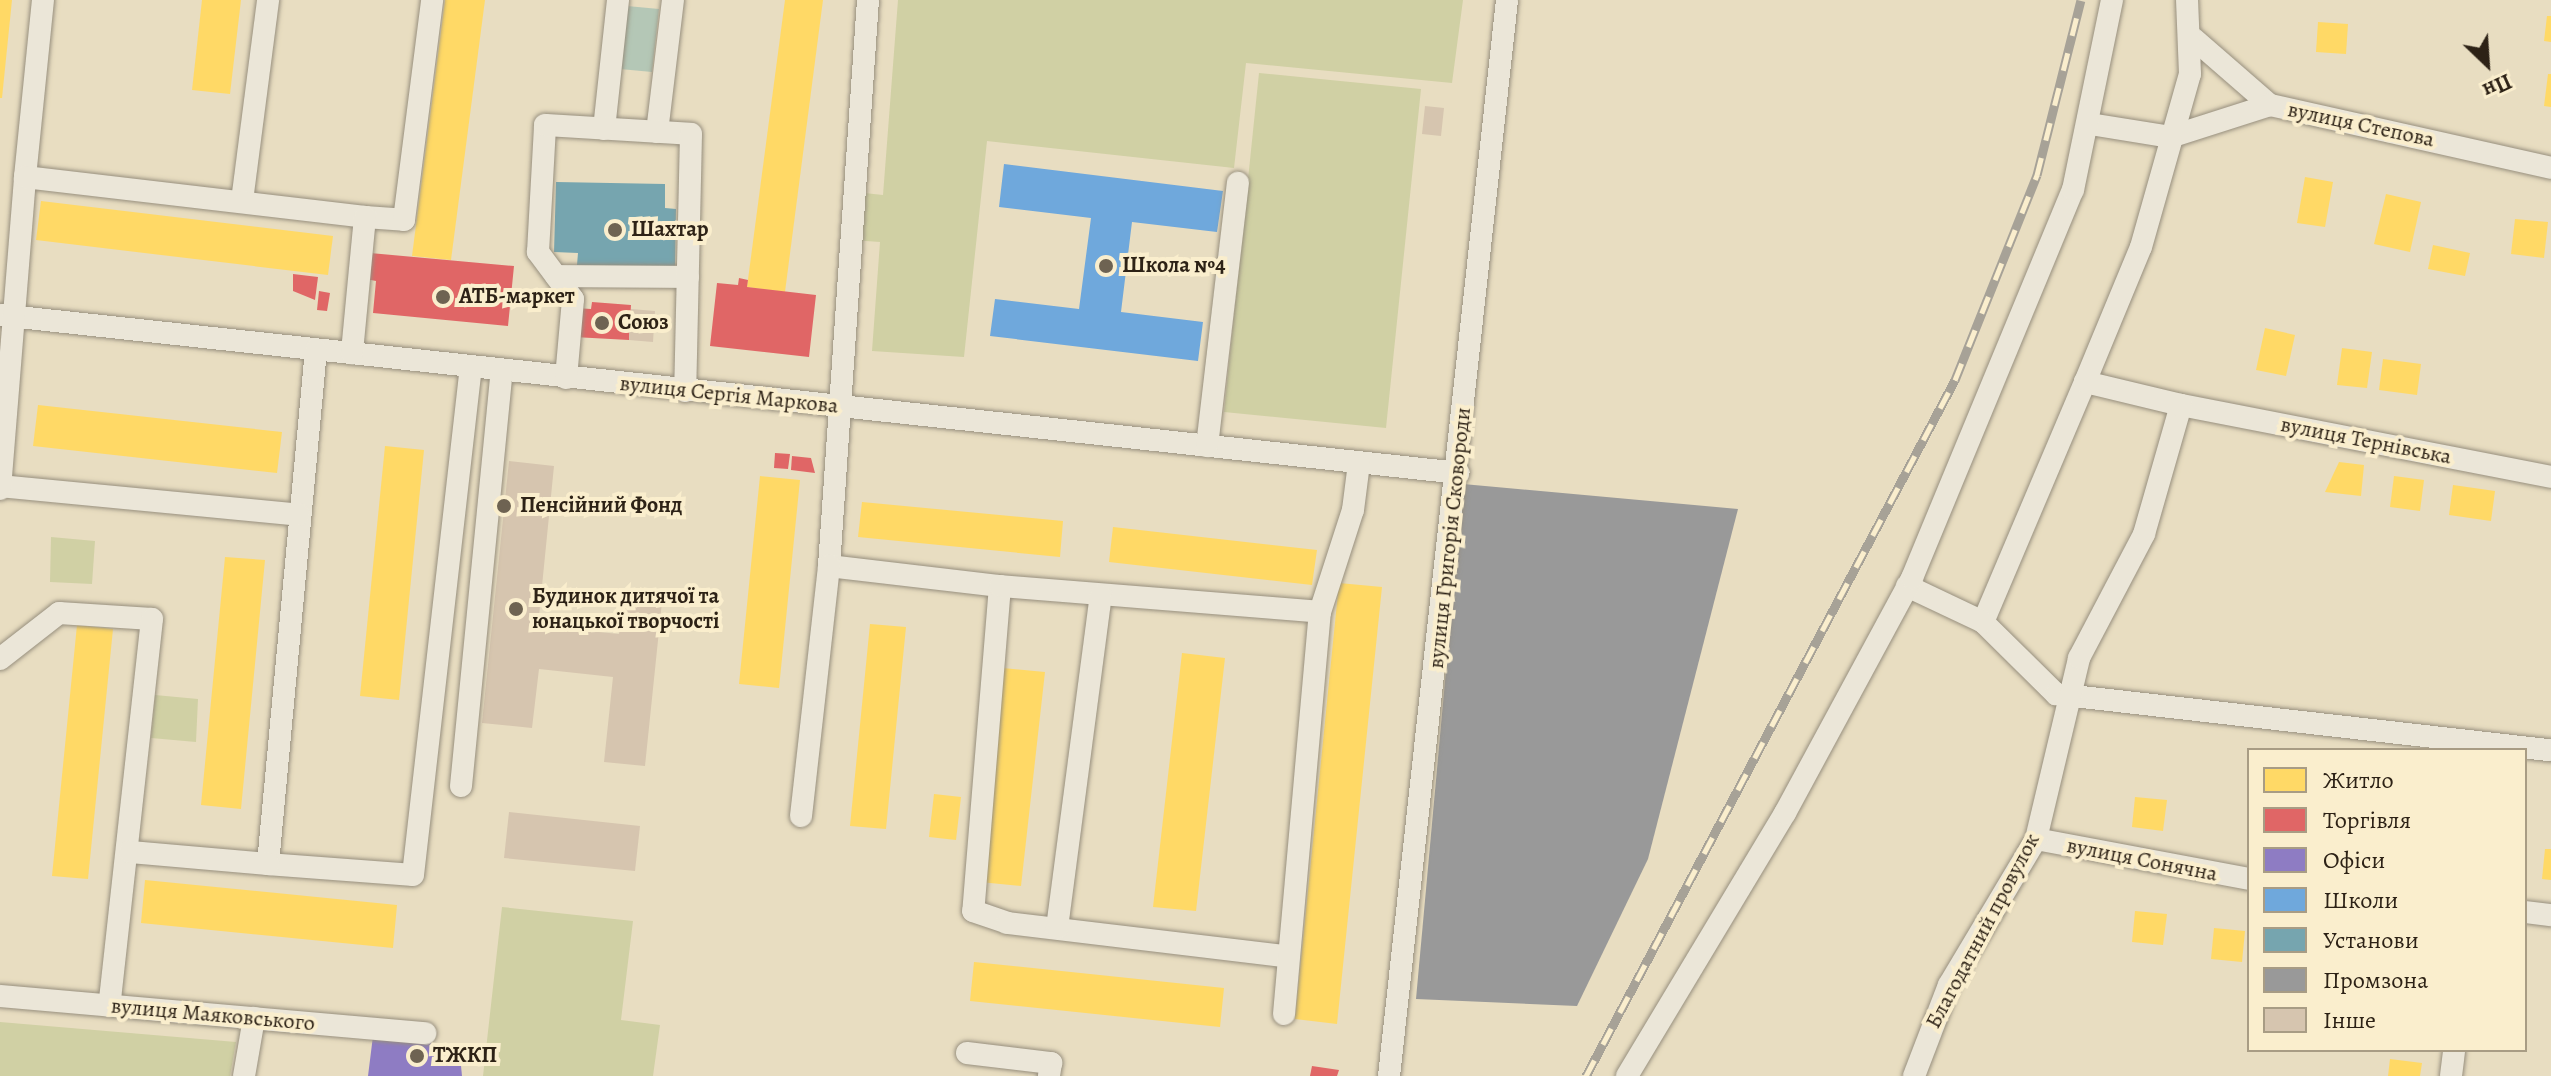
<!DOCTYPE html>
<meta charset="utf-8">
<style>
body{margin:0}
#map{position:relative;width:2551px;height:1076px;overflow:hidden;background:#e8ddc1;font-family:Alegreya,serif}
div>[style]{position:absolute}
.green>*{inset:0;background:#d0d0a4}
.water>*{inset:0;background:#b4c7b6}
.homes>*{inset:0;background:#ffd966}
.shops>*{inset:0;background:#e06666}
.offices>*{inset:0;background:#8e7cc3}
.schools>*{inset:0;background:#6fa8dc}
.public>*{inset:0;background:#76a5af}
.industry>*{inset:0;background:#999}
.building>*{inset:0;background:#d6c5af}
.roads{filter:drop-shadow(0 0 2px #978f7e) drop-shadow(0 0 2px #978f7e)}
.minor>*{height:22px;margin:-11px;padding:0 11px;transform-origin:11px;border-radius:11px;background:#ebe6d8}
.rail>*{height:9px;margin-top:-4.5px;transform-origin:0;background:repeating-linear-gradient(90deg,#faeecd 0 18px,#a7a297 0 36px);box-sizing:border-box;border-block:2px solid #a7a297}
.dots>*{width:22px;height:22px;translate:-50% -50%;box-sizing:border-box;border:4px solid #faeecd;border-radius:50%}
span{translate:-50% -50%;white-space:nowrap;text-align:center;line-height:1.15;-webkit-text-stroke:8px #faeecd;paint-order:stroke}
.street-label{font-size:22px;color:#2d2216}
.poi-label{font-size:22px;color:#2d2216;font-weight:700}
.left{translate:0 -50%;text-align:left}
.legend{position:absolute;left:2247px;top:748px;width:280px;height:304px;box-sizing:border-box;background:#faeecd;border:2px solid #a89c84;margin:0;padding:10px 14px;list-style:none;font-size:24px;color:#2d2216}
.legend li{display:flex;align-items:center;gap:16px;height:40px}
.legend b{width:40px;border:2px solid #a89c84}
.north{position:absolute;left:2447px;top:24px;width:80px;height:80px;-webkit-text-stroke:6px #faeecd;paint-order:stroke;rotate:155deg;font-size:22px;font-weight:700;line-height:32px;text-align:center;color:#2d2216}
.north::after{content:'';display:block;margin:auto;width:28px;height:36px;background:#2d2216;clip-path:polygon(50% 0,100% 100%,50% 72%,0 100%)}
</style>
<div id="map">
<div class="green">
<div style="clip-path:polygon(898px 0,1463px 0,1452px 83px,1246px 63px,1234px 168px,987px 141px,964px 357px,872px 351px,880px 242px,852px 240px,855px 192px,883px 195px)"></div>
<div style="clip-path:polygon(1259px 73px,1421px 89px,1386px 428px,1224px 412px)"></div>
<div style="clip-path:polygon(51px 537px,95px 541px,92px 584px,50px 582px)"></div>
<div style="clip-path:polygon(155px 695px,198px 699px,196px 742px,151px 738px)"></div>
<div style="clip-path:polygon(502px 907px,633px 921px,621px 1020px,660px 1025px,653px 1076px,483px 1076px)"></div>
<div style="clip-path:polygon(0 1022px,236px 1042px,230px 1076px,0 1076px)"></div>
</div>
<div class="water">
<div style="clip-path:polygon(627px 6px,659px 9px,652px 72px,620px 69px)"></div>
</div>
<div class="homes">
<div style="clip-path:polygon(0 0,12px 0,2px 98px,0 98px)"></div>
<div style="clip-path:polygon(202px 0,241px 0,230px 94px,192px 90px)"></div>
<div style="clip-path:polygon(445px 0,485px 0,451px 260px,412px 256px)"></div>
<div style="clip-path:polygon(785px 0,823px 0,785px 292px,747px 287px)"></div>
<div style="clip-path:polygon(2547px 16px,2551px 16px,2551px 42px,2544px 41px)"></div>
<div style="clip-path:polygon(2318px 22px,2348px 24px,2346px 54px,2316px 52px)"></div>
<div style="clip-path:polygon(2548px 74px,2551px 74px,2551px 107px,2544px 106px)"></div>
<div style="clip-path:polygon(2305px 177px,2333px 182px,2325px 227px,2297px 223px)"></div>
<div style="clip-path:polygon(2386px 194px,2421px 202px,2410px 252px,2374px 244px)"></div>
<div style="clip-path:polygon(41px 201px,333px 236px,328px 275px,36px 240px)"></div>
<div style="clip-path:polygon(2515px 219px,2548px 222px,2544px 258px,2511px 254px)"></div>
<div style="clip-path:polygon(2433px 245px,2470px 253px,2465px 276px,2428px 269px)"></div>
<div style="clip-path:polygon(2265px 328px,2295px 335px,2286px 376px,2256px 370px)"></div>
<div style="clip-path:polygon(2342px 348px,2372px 352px,2367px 388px,2337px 385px)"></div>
<div style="clip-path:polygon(2383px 359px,2421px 364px,2417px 395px,2379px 390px)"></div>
<div style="clip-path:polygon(38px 405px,282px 432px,277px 473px,33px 446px)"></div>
<div style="clip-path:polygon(385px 446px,424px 450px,399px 700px,360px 696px)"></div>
<div style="clip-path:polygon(2339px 462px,2364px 465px,2361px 496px,2325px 492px)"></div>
<div style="clip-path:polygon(760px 476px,800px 480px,779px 688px,739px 684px)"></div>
<div style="clip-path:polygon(2394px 476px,2424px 480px,2420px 511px,2390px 507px)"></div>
<div style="clip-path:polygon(2453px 485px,2495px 491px,2491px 521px,2449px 515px)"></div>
<div style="clip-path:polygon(862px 502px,1063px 521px,1060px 557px,858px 537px)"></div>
<div style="clip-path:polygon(1113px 527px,1317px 550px,1312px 585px,1109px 562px)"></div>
<div style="clip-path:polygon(225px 557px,265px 560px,241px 809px,201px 805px)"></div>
<div style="clip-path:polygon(1339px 583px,1382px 587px,1337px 1024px,1295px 1019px)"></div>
<div style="clip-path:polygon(870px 624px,906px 627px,886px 829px,850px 826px)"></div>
<div style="clip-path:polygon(77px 625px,113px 629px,88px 879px,52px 876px)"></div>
<div style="clip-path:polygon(1182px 653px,1225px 658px,1196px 911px,1153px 907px)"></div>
<div style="clip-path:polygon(1003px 668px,1045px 672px,1021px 886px,980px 882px)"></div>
<div style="clip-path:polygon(934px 794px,961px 797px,956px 840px,929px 837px)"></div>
<div style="clip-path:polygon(2135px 797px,2167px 800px,2163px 831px,2132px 827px)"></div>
<div style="clip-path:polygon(2545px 849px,2551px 849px,2551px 880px,2542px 879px)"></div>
<div style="clip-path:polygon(145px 880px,397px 905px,393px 948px,141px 923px)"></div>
<div style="clip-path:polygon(2135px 911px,2167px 914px,2163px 945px,2132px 942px)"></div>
<div style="clip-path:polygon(2214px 928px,2245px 931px,2242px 962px,2211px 959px)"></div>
<div style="clip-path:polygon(974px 962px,1224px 988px,1220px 1027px,970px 1001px)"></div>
<div style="clip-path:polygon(2390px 1059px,2422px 1063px,2420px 1076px,2388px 1076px)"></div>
</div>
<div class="shops">
<div style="clip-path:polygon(370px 253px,514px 266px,508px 326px,373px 313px,376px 281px,366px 279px)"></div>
<div style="clip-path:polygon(293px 274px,318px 277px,315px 300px,293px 291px)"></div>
<div style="clip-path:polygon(739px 278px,748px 280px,747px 287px,816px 295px,809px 357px,710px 346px,717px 283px,738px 285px)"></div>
<div style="clip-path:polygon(319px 291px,330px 293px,327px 311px,317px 310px)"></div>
<div style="clip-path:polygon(592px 302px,631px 305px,629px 340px,574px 337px,576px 308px,591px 309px)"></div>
<div style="clip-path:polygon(775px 453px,790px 454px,788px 469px,774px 468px)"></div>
<div style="clip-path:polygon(792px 456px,811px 458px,815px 473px,791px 470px)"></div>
<div style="clip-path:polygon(1312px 1066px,1339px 1070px,1337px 1076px,1310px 1076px)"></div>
</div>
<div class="offices">
<div style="clip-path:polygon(373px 1036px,459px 1046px,462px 1076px,368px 1076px)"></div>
</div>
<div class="schools">
<div style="clip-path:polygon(1004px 164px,1223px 191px,1217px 232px,1132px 222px,1121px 312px,1203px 322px,1198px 361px,990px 336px,995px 299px,1079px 309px,1091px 218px,999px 207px)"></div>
</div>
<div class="public">
<div style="clip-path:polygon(556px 182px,665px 184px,665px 208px,676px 209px,675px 268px,577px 265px,578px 253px,554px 252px)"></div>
</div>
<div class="industry">
<div style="clip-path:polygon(1463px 484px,1738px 509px,1648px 859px,1577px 1006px,1416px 999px)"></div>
</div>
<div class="building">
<div style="clip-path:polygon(1425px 106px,1444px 108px,1441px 136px,1422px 134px)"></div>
<div style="clip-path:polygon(631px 309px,655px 311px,653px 342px,629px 340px)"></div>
<div style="clip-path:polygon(509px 461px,554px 466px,538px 626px,619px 634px,624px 588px,663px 592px,645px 766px,604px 762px,613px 677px,539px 669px,532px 728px,482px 723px)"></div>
<div style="clip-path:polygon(509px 812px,640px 826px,635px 871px,504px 858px)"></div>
</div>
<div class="roads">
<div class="minor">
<div style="left:868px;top:0;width:567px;rotate:93.94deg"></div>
<div style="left:829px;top:566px;width:172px;rotate:6.7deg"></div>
<div style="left:1000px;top:586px;width:326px;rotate:94.7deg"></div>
<div style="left:973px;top:911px;width:36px;rotate:19deg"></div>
<div style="left:1007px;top:923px;width:280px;rotate:6.8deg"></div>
<div style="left:2194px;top:39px;width:101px;rotate:41deg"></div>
<div style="left:2270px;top:105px;width:288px;rotate:12.6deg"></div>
<div style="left:2090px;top:124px;width:81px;rotate:9.2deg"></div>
<div style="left:2170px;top:137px;width:105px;rotate:-17.7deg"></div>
<div style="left:604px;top:129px;width:130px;rotate:-83.8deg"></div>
<div style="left:657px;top:132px;width:133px;rotate:-83.1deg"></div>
<div style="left:25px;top:177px;width:178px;rotate:-84.2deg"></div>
<div style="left:242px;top:201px;width:203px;rotate:-82.6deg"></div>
<div style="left:365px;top:217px;width:39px;rotate:4deg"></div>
<div style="left:404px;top:220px;width:222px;rotate:-82.7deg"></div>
<div style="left:556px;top:276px;width:132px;rotate:0.4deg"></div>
<div style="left:0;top:315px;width:1467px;rotate:6.18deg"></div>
<div style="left:316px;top:350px;width:516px;rotate:95.34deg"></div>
<div style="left:268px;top:864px;width:145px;rotate:4.3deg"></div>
<div style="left:413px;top:875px;width:512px;rotate:-83.5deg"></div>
<div style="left:566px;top:378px;width:79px;rotate:-84.9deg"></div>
<div style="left:573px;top:299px;width:59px;rotate:-126.7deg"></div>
<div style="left:538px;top:252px;width:127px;rotate:-86.8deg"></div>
<div style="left:545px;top:125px;width:146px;rotate:3.5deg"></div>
<div style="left:691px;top:134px;width:257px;rotate:91.3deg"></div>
<div style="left:2085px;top:382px;width:261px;rotate:113deg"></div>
<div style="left:1983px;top:622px;width:103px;rotate:44.6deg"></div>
<div style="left:2056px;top:694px;width:498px;rotate:6.5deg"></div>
<div style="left:2181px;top:405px;width:377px;rotate:11deg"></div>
<div style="left:1207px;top:446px;width:265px;rotate:-83.3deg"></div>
<div style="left:0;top:486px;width:300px;rotate:5.5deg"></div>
<div style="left:0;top:489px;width:313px;rotate:-85.4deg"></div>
<div style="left:25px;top:177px;width:342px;rotate:6.7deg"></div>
<div style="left:365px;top:217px;width:137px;rotate:95.5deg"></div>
<div style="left:1000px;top:586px;width:321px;rotate:4.6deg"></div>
<div style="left:1907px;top:586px;width:84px;rotate:25.3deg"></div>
<div style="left:0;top:659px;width:75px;rotate:-37.9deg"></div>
<div style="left:59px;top:613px;width:93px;rotate:3.7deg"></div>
<div style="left:152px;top:619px;width:389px;rotate:96.3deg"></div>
<div style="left:461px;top:786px;width:418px;rotate:-84.4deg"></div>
<div style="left:801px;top:816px;width:252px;rotate:-83.6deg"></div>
<div style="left:2036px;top:839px;width:217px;rotate:10.6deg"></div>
<div style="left:130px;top:852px;width:139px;rotate:5deg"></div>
<div style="left:2525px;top:912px;width:26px;rotate:7deg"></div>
<div style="left:1057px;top:928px;width:335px;rotate:-82.5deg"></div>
<div style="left:0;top:996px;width:427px;rotate:5deg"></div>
<div style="left:1284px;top:1014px;width:404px;rotate:-84.9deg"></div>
<div style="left:1320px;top:612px;width:107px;rotate:-72.1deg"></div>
<div style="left:1353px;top:510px;width:47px;rotate:-82.7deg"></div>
<div style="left:967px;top:1053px;width:85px;rotate:6.8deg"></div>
<div style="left:1051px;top:1063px;width:13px;rotate:99deg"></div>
<div style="left:244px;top:1076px;width:59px;rotate:-80.2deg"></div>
<div style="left:1389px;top:1076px;width:1082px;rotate:-83.74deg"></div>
<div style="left:1627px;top:1076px;width:307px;rotate:-59deg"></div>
<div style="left:1785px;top:813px;width:267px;rotate:-61.6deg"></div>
<div style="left:1912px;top:578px;width:420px;rotate:-67.5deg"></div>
<div style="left:2073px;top:190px;width:194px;rotate:-78.4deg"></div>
<div style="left:1914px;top:1076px;width:97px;rotate:-69deg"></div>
<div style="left:1949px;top:985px;width:170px;rotate:-59.2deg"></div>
<div style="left:2036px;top:839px;width:186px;rotate:-76.6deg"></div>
<div style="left:2079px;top:658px;width:140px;rotate:-62.3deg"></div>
<div style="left:2144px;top:534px;width:134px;rotate:-74deg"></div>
<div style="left:2181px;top:405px;width:99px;rotate:-166.5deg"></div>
<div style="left:2085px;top:382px;width:146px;rotate:-67.5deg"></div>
<div style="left:2141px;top:247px;width:180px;rotate:-74.2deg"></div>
<div style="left:2190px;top:74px;width:74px;rotate:-92.3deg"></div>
<div style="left:2451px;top:1076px;width:26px;rotate:-83deg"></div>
</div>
</div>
<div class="rail">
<div style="left:1586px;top:1076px;width:788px;rotate:-62.07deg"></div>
<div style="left:1955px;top:380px;width:221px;rotate:-68.2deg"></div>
<div style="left:2037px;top:175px;width:180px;rotate:-75.9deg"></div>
</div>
<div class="dots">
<div style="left:615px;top:230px;background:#6e6352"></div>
<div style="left:1106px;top:266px;background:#6e6352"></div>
<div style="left:443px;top:297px;background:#6e6352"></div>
<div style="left:602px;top:323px;background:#6e6352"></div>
<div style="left:504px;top:506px;background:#6e6352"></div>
<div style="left:516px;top:609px;background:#6e6352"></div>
<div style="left:417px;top:1056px;background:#6e6352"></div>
</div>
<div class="street-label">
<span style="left:2361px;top:125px;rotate:12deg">вулиця Степова</span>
<span style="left:729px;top:395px;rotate:6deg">вулиця Сергія Маркова</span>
<span style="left:2366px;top:441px;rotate:11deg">вулиця Тернівська</span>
<span style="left:1450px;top:538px;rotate:-84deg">вулиця Григорія Сковороди</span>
<span style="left:2142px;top:860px;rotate:11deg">вулиця Сонячна</span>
<span style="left:1983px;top:931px;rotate:-62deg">Благодатний провулок</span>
<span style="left:213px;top:1015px;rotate:5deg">вулиця Маяковського</span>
</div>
<div class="poi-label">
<span class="left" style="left:631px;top:230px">Шахтар</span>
<span class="left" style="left:1122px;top:266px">Школа №4</span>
<span class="left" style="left:459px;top:297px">АТБ-маркет</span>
<span class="left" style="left:618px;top:323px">Союз</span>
<span class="left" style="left:520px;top:506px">Пенсійний Фонд</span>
<span class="left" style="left:532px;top:609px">Будинок дитячої та<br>юнацької творчості</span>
<span class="left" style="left:433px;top:1056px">ТЖКП</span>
</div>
<ul class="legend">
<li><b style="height:22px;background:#ffd966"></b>Житло</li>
<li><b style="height:22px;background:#e06666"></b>Торгівля</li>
<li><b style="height:22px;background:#8e7cc3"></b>Офіси</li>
<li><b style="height:22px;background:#6fa8dc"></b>Школи</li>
<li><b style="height:22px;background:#76a5af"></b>Установи</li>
<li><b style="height:22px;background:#999"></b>Промзона</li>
<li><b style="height:22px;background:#d6c5af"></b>Інше</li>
</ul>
<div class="north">Пн</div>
</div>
